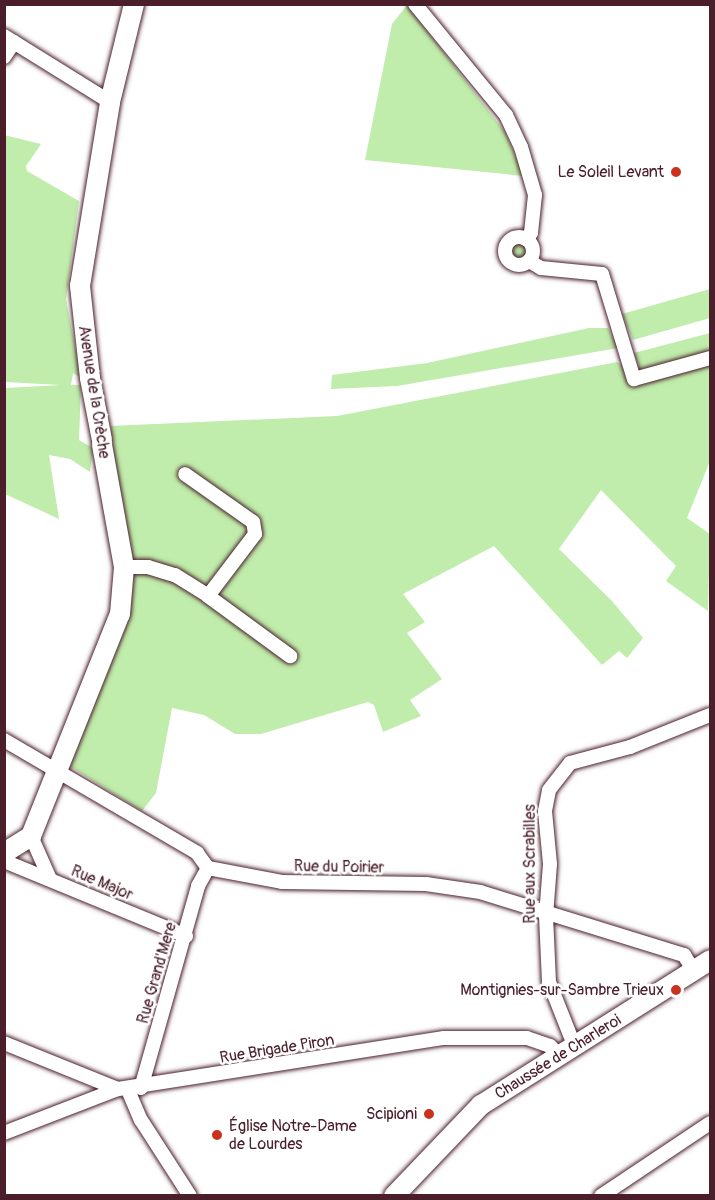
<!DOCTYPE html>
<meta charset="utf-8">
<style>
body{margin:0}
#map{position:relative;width:715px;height:1200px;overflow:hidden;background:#fff;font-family:Pangolin,sans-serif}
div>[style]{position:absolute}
.green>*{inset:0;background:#c0edab}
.round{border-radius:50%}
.roads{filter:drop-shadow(0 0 2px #4a1f2b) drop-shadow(0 0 2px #4a1f2b)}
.street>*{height:14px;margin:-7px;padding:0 7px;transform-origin:7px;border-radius:7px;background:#fff}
.street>.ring{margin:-7px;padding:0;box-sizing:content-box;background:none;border:14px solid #fff;border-radius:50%}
.secondary>*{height:20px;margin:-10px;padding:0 10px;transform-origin:10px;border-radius:10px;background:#fff}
.dots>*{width:16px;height:16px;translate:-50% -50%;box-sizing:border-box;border:3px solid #fff;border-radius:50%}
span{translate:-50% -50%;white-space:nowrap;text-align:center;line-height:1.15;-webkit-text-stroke:5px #fff;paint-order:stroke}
.poi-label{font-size:16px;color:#4a1f2b}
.right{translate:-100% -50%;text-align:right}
.left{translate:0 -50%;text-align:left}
.street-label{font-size:16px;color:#4a1f2b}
.frame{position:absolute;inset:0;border:6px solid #4a1f2b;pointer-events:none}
</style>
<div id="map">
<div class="green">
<div style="clip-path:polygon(407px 5px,505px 132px,524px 176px,365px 160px,392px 24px)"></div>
<div style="clip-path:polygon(4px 135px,41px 144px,26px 166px,27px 171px,79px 201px,66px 299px,81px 378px,73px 373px,71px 385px,81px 385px,79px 440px,93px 448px,90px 472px,70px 459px,49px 455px,59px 519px,5px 494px,5px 388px,61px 385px,5px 382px)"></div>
<div class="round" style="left:505px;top:237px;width:28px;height:28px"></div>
<div style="clip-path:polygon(710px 289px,710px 318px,633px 340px,622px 314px)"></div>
<div style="clip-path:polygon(589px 328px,608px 328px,618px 348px,397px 386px,331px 389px,332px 375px,427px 363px)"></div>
<div style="clip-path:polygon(710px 333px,710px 461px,687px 518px,710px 534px,708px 611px,666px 581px,676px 566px,601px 490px,559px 549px,612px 601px,643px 638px,627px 658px,619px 651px,602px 665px,494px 546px,403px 594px,425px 622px,407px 633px,442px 679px,410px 700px,421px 716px,383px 732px,374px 705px,368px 702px,261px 734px,235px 734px,204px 715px,172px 708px,156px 793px,142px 811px,66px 764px,126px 586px,110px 426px,337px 416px,617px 362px,638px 377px,641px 372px,634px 353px)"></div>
</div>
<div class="roads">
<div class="street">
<div style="left:415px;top:4px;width:144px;rotate:50.7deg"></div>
<div style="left:506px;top:115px;width:35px;rotate:65deg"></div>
<div style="left:521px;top:147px;width:50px;rotate:73.7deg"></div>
<div style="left:535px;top:195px;width:38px;rotate:96deg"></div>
<div style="left:531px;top:233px;width:8px;rotate:130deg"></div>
<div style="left:4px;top:36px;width:125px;rotate:31.9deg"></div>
<div style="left:4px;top:57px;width:18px;rotate:-56deg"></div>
<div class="ring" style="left:505px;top:237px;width:14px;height:14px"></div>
<div style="left:529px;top:261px;width:14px;rotate:30deg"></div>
<div style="left:541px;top:268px;width:61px;rotate:5.6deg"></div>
<div style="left:602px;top:274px;width:110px;rotate:73.1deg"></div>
<div style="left:634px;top:379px;width:79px;rotate:-15.4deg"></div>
<div style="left:124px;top:567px;width:24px"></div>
<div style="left:148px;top:567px;width:28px;rotate:17deg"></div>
<div style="left:175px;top:575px;width:39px;rotate:32deg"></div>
<div style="left:208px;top:596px;width:78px;rotate:-52.8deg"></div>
<div style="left:255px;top:534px;width:12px;rotate:-99deg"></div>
<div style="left:253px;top:522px;width:83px;rotate:-144.8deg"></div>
<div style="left:208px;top:596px;width:102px;rotate:36.2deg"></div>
<div style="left:4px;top:740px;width:224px;rotate:30.3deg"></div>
<div style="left:197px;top:853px;width:19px;rotate:54deg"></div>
<div style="left:208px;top:868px;width:75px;rotate:10.7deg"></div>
<div style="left:282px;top:882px;width:144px;rotate:0.8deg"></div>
<div style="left:426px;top:884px;width:55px;rotate:8.4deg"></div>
<div style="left:480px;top:892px;width:214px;rotate:17.2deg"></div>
<div style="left:684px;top:955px;width:19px;rotate:58deg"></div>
<div style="left:31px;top:836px;width:47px;rotate:66.2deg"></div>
<div style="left:4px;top:861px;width:197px;rotate:22.4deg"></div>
<div style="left:4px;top:1043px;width:123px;rotate:22deg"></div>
<div style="left:574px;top:1045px;width:68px;rotate:-111.6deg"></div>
<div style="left:549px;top:982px;width:66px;rotate:-92.6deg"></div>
<div style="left:546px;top:916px;width:52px;rotate:-85.6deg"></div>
<div style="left:550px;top:864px;width:53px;rotate:-95.4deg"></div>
<div style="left:545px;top:811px;width:21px;rotate:-79deg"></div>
<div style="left:549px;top:790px;width:34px;rotate:-52deg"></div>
<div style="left:570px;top:763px;width:62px;rotate:-14.9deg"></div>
<div style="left:630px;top:747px;width:86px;rotate:-21.8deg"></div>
<div style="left:141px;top:1088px;width:210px;rotate:-74.2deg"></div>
<div style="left:198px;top:886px;width:21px;rotate:-61deg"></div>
<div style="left:128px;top:1090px;width:33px;rotate:67deg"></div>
<div style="left:141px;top:1120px;width:90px;rotate:57.2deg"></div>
<div style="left:4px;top:1133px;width:122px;rotate:-21.1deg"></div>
<div style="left:118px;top:1089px;width:330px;rotate:-8.9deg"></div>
<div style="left:444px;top:1038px;width:83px"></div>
<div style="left:527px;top:1038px;width:24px;rotate:19deg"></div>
<div style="left:550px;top:1046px;width:11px;rotate:45deg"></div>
<div style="left:601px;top:1196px;width:131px;rotate:-33.8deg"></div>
</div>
<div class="secondary">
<div style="left:102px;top:440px;width:63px;rotate:-101deg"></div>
<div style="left:90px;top:378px;width:93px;rotate:-96.2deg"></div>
<div style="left:80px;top:286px;width:186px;rotate:-80.7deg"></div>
<div style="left:110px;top:102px;width:101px;rotate:-76.2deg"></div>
<div style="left:4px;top:853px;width:32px;rotate:-32deg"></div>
<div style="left:31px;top:836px;width:239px;rotate:-68.2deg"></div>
<div style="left:120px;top:614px;width:47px;rotate:-85.1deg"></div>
<div style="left:124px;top:567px;width:124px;rotate:-100.2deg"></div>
<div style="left:394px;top:1196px;width:126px;rotate:-46.3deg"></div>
<div style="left:481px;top:1105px;width:271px;rotate:-32.3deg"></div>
</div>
</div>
<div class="dots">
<div style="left:676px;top:172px;background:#c8321e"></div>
<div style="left:676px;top:990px;background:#c8321e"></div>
<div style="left:429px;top:1114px;background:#c8321e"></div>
<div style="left:217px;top:1135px;background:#c8321e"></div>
</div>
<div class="poi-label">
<span class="right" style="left:664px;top:172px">Le Soleil Levant</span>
<span class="right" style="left:664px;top:990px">Montignies-sur-Sambre Trieux</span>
<span class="right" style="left:417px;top:1114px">Scipioni</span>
<span class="left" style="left:229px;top:1135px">Église Notre-Dame<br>de Lourdes</span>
</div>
<div class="street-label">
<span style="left:94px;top:392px;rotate:81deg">Avenue de la Crèche</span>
<span style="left:530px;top:864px;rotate:-90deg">Rue aux Scrabilles</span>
<span style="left:339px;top:867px;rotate:1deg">Rue du Poirier</span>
<span style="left:102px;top:883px;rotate:23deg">Rue Major</span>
<span style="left:157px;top:973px;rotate:-74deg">Rue Grand'Mere</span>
<span style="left:277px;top:1049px;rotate:-9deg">Rue Brigade Piron</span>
<span style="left:558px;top:1057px;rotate:-32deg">Chaussée de Charleroi</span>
</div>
<div class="frame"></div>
</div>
